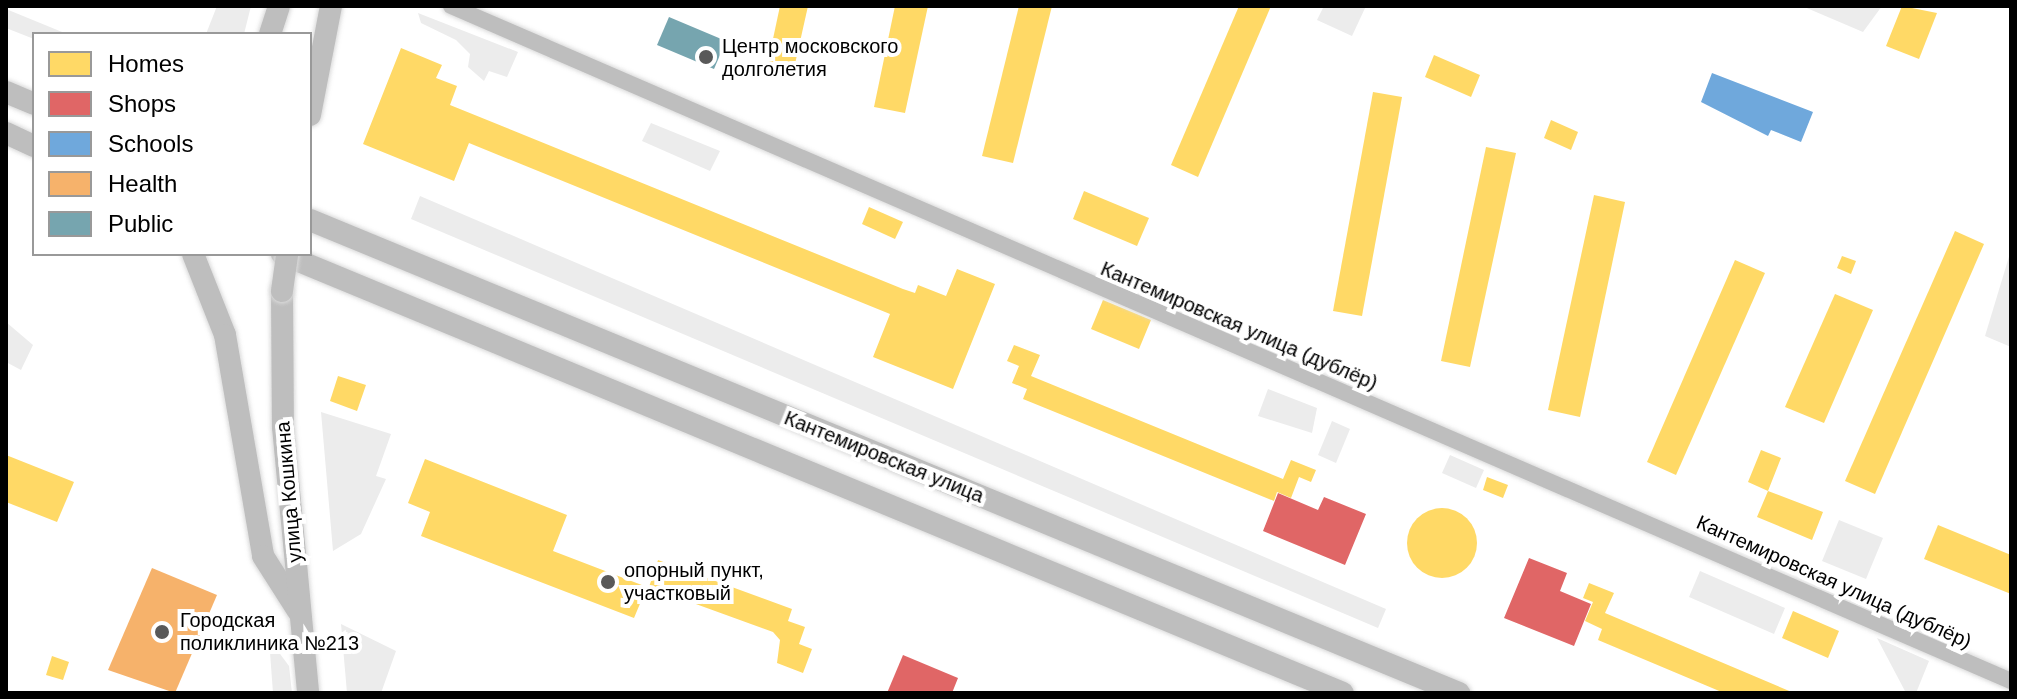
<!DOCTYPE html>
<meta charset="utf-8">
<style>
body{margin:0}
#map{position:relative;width:2017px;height:699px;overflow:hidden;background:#fff;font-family:Arial,sans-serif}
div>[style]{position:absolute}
.green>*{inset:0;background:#ececec}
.homes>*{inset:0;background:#ffd966}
.round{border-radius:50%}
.shops>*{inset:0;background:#e06666}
.schools>*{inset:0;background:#6fa8dc}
.health>*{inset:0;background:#f6b26b}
.public>*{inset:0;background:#76a5af}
.roads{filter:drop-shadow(0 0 2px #dbdbdb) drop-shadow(0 0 2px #dbdbdb)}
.minor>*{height:16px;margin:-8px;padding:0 8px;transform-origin:8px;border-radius:8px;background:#bebebe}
.major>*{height:22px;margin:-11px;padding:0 11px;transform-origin:11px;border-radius:11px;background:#bebebe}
.bridges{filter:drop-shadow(0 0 2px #dbdbdb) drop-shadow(0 0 2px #dbdbdb)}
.major-bridge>*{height:22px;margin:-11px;padding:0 11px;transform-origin:11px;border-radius:11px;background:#bebebe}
.dots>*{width:22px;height:22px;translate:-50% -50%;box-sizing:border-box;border:4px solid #fff;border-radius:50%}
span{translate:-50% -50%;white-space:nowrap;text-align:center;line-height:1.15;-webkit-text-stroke:8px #fff;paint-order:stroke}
.poi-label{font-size:20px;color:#000}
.left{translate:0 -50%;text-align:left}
.street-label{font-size:20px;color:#000}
.frame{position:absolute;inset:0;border:8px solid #000;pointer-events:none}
.legend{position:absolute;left:32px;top:32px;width:280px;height:224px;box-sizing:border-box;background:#fff;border:2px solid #999;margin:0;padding:10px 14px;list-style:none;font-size:24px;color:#000}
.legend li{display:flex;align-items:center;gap:16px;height:40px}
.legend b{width:40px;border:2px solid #999}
</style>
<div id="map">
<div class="green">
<div style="clip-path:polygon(217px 6px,251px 6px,244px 34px,206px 34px)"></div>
<div style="clip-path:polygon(1324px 6px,1366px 6px,1352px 36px,1317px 20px)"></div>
<div style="clip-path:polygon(1802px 6px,1882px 6px,1863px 32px)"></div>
<div style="clip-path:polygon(6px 9px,67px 34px,34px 39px,6px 28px)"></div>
<div style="clip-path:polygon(418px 13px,518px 52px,507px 77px,489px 71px,484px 81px,468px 67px,470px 54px,456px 40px,421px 23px)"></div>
<div style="clip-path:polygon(651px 123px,720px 151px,710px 171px,642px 141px)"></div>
<div style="clip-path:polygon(420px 196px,1386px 609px,1378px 628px,411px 219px)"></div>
<div style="clip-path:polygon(2011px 250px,2011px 347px,1985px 336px)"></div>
<div style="clip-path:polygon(6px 322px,33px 345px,21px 370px,6px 362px)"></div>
<div style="clip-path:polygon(1268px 389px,1317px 408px,1312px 433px,1258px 416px)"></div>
<div style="clip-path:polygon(321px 412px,391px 434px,376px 476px,386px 479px,361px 534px,333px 551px)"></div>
<div style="clip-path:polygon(1332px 421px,1350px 429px,1336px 463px,1318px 455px)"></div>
<div style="clip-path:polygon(1450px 455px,1484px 470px,1476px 488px,1442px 473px)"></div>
<div style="clip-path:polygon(1839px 520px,1883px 538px,1866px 579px,1822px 561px)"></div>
<div style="clip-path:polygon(1700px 571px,1785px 608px,1774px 634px,1689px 597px)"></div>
<div style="clip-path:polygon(341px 624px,396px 651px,381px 693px,347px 693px)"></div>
<div style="clip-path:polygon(1877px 638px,1929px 661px,1916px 693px,1906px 693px)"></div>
<div style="clip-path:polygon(269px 639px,289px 666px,292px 693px,273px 693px)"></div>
</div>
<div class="homes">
<div style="clip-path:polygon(780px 6px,808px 6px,793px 73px,767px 67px)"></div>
<div style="clip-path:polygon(895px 6px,928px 6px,905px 113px,874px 107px)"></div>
<div style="clip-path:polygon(1019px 6px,1052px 6px,1013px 163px,982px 156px)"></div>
<div style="clip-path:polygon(1239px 6px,1271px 6px,1198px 177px,1171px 165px)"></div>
<div style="clip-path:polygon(1902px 6px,1937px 13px,1919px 59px,1886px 46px)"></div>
<div style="clip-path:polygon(401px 48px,442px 65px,436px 78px,457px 86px,450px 105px,903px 289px,915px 293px,918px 285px,946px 296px,957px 269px,995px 284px,953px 389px,873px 357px,890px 314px,469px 143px,454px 181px,363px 144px)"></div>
<div style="clip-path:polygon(1434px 55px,1480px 75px,1471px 97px,1425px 77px)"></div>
<div style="clip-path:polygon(1373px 92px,1402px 97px,1362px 316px,1333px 311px)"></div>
<div style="clip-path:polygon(1551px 120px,1578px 132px,1571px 150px,1544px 138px)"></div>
<div style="clip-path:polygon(1486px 147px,1516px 153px,1470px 367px,1441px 361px)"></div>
<div style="clip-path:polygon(1084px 191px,1149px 218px,1137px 246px,1073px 219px)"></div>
<div style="clip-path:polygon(1594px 195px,1625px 202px,1580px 417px,1548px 410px)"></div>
<div style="clip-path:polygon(869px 207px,903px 222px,895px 239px,862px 224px)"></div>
<div style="clip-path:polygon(1955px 231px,1984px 244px,1875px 494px,1845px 481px)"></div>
<div style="clip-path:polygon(1842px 256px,1856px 261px,1851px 274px,1837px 268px)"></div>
<div style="clip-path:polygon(1735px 260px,1765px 273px,1676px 475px,1647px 462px)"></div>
<div style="clip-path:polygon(1835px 294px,1873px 310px,1824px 423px,1785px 407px)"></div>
<div style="clip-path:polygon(1103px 300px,1151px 320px,1139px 349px,1091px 329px)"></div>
<div style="clip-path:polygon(1014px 345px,1040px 355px,1031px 376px,1283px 479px,1291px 460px,1316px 470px,1311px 482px,1299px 477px,1291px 498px,1277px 492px,1274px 501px,1023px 399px,1027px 389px,1012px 383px,1019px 366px,1007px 361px)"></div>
<div style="clip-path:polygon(338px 376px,366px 385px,357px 411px,330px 401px)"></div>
<div style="clip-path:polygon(1761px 450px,1781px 458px,1768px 491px,1823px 512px,1812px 540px,1757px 517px,1768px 491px,1748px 482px)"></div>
<div style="clip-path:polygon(6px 455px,74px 482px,57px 522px,6px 502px)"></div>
<div style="clip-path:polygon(425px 459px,567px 515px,553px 551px,647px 587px,634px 618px,421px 536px,430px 512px,408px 503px)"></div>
<div style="clip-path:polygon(1487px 477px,1508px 485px,1503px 498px,1483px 490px)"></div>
<div class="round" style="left:1407px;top:508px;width:70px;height:70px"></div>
<div style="clip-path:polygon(1938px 525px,2011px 555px,2011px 594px,1924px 559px)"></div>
<div style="clip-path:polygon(658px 560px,792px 609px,788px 621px,805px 627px,799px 644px,812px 649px,803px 673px,777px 663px,780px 640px,773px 632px,649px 587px)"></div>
<div style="clip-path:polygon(1589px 583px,1614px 593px,1605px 613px,1794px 693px,1724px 693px,1598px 640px,1602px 629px,1585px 621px,1593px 602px,1583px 598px)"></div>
<div style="clip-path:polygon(1793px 611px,1839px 631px,1828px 658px,1782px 638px)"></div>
<div style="clip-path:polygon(52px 656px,69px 662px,63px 680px,46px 675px)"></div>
</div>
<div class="shops">
<div style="clip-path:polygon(1278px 493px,1318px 510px,1324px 497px,1366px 514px,1345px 565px,1263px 531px)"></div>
<div style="clip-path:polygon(1529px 558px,1567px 573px,1560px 591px,1591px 604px,1574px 646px,1504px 618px)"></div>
<div style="clip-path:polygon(903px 655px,958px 678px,952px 693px,887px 693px)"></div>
</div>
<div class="schools">
<div style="clip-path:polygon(1712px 73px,1813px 112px,1801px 142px,1771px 130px,1768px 136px,1701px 102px)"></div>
</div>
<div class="health">
<div style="clip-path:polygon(152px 568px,217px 595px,175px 693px,108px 670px)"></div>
</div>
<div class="public">
<div style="clip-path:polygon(669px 17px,726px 41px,714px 69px,657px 45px)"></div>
</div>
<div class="roads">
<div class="minor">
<div style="left:451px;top:6px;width:1700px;rotate:23.4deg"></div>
</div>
<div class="major">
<div style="left:270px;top:34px;width:29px;rotate:-72deg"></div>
<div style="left:6px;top:92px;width:30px;rotate:23deg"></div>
<div style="left:310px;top:115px;width:111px;rotate:-79.1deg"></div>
<div style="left:6px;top:133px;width:31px;rotate:25deg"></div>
<div style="left:310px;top:220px;width:1243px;rotate:22.38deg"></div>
<div style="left:193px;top:254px;width:87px;rotate:68.4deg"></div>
<div style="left:225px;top:335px;width:224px;rotate:80.2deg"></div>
<div style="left:263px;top:556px;width:65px;rotate:57.5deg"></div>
<div style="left:282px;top:254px;width:1148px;rotate:22.48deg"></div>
<div style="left:282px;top:291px;width:136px;rotate:89.6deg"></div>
<div style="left:283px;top:427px;width:267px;rotate:84.6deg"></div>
</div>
</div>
<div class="bridges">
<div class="major-bridge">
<div style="left:282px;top:291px;width:37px;rotate:-82deg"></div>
</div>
</div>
<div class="dots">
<div style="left:706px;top:57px;background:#595959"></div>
<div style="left:608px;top:582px;background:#595959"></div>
<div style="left:162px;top:632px;background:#595959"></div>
</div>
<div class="poi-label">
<span class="left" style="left:722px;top:58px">Центр московского<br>долголетия</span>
<span class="left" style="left:624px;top:582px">опорный пункт,<br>участковый</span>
<span class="left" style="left:180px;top:632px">Городская<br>поликлиника №213</span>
</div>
<div class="street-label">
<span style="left:1239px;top:326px;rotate:23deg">Кантемировская улица (дублёр)</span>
<span style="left:884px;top:457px;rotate:22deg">Кантемировская улица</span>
<span style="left:289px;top:492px;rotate:-95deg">улица Кошкина</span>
<span style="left:1834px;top:582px;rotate:24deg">Кантемировская улица (дублёр)</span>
</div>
<div class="frame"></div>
<ul class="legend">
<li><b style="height:22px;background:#ffd966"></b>Homes</li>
<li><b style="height:22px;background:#e06666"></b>Shops</li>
<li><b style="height:22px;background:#6fa8dc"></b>Schools</li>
<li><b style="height:22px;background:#f6b26b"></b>Health</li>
<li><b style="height:22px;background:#76a5af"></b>Public</li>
</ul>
</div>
